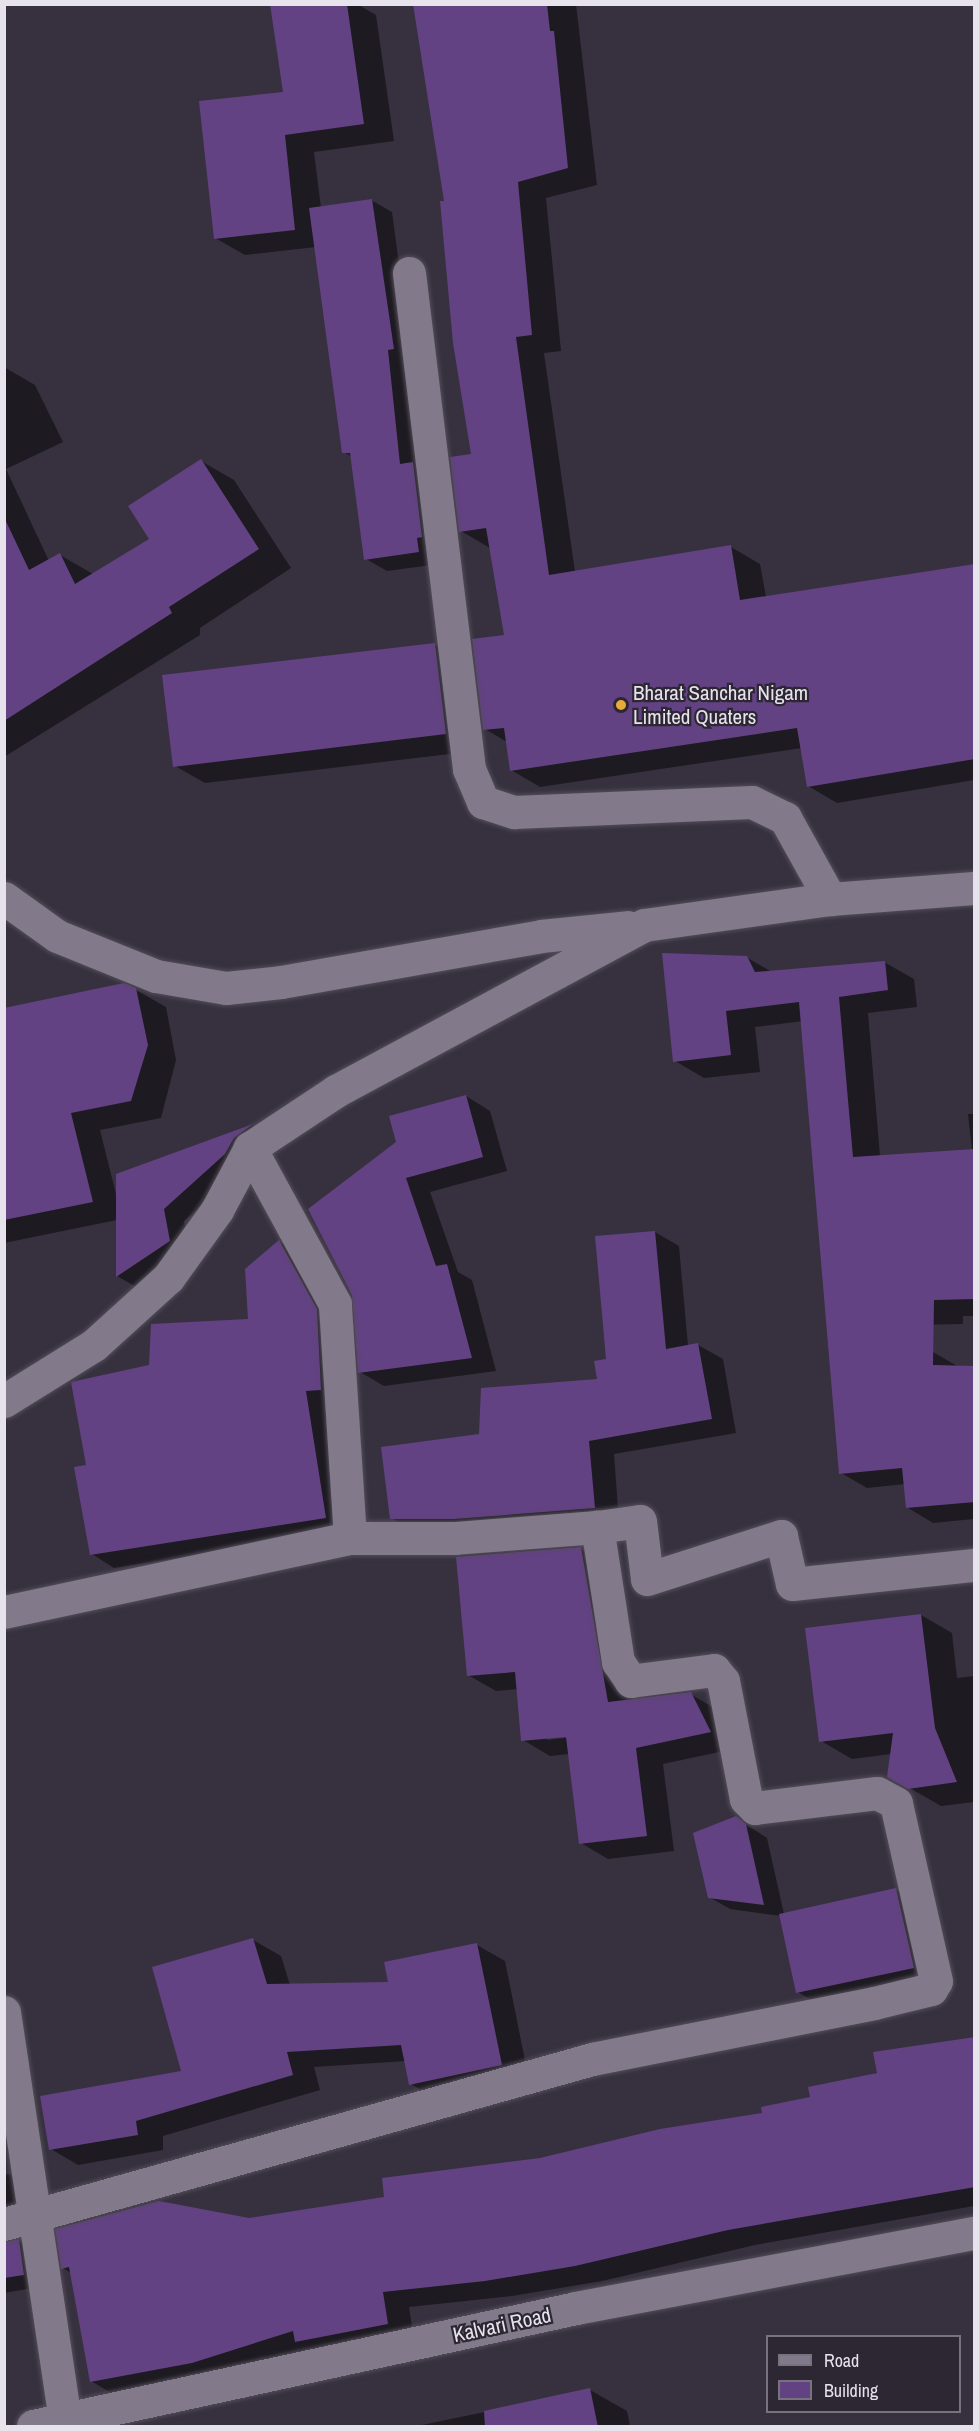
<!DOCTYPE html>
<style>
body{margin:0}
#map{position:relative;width:979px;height:2431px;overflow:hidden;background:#37313f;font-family:"Archivo Narrow",sans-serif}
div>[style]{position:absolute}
.shadow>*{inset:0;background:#0007}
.building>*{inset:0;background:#634283}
.roads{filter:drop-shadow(0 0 2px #534d59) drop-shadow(0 0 2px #534d59)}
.minor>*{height:33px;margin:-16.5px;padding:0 16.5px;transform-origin:16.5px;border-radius:16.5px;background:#827a8a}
.dots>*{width:16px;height:16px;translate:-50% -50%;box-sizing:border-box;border:3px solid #2d2734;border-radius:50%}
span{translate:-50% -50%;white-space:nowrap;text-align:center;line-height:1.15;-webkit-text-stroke:4.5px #2d2734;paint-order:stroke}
.poi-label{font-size:21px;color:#e7e3ec}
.left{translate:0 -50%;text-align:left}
.street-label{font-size:21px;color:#e7e3ec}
.frame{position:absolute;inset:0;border:6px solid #e7e3ec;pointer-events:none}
.legend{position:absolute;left:766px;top:2335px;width:195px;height:78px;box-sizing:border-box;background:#2d2734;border:2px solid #77727e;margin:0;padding:8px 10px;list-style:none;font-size:18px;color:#e7e3ec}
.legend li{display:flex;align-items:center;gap:12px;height:30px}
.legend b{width:30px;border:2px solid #77727e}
</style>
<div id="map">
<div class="shadow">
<div style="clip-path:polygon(272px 4px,357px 4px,376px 15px,394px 141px,314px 152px,321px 208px,371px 200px,392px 212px,439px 564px,387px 571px,366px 559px,352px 457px,344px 452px,316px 247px,245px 255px,215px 238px,285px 94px)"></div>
<div style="clip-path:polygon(415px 4px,576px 4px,597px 185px,546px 198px,561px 351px,544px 353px,575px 572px,731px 547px,760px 564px,766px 597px,974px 566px,974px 780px,837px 803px,808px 786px,802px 748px,540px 787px,511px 770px,507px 742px,485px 729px,506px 636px,490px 548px,461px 531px,472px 455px,446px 202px)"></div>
<div style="clip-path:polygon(4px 367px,35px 385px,63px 442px,6px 469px,49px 561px,60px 555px,93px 574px,151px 540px,201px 461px,234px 480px,291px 568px,200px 628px,200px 635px,4px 757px)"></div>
<div style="clip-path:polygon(435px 645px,464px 662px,475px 751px,205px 783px,175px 766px)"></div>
<div style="clip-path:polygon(746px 957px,772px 972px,884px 962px,914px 979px,917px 1007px,868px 1013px,880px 1156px,972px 1151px,968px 1114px,974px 1114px,974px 1316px,963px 1316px,963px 1324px,856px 1326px,803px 1021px,755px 1027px,760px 1072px,704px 1078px,675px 1061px)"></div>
<div style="clip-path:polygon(136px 990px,166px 1007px,176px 1060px,161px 1118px,100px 1130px,116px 1194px,117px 1175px,253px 1125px,272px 1137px,246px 1166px,184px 1221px,191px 1253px,138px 1288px,117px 1276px,117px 1220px,4px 1243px,4px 1010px)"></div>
<div style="clip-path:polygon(466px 1096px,490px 1111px,507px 1171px,430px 1192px,458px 1272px,472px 1280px,496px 1371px,384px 1386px,360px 1372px,353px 1295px,310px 1210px)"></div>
<div style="clip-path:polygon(655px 1232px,679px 1246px,688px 1346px,698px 1345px,723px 1359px,736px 1433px,614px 1454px,619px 1522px,417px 1533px,392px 1518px,480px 1436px,599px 1381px)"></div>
<div style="clip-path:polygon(279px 1242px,302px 1255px,339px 1324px,348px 1531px,114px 1568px,92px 1554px,88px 1466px,151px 1366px,249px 1320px)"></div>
<div style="clip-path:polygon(933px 1352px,959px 1367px,974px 1368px,974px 1519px,933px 1523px,908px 1508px,905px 1484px,867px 1488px,841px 1473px)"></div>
<div style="clip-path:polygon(evenodd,581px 1549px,608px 1564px,632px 1701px,690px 1694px,718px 1710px,738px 1748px,663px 1764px,674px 1851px,608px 1859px,581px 1843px,569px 1754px,550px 1756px,523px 1740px,518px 1689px,496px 1691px,468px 1675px,581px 1549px,573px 1734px,573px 1737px,547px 1740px,547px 1737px,573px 1734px)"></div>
<div style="clip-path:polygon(921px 1615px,952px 1633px,957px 1678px,974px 1676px,974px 1802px,941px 1806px,889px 1776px,891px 1754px,852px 1759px,821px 1741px)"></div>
<div style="clip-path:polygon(736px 1818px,767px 1838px,784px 1914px,896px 1890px,926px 1907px,943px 1984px,828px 2010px,798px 1992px,781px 1916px,730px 1909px,709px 1897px)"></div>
<div style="clip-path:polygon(253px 1940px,281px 1956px,290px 1985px,390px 1984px,477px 1945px,505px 1961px,529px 2080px,438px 2100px,411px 2084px,406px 2061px,314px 2067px,320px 2090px,163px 2136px,163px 2150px,78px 2165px,51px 2149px,183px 2072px)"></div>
<div style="clip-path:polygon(974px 2037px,974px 2206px,755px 2245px,602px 2281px,512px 2296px,409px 2307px,414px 2339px,323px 2356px,310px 2349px,219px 2378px,118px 2397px,91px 2381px,71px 2273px,63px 2268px,249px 2220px,386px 2198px,540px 2159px,764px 2114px)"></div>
<div style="clip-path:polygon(9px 2174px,29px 2186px,6px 2243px,19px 2241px,39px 2253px,44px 2286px,4px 2293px,4px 2175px)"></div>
<div style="clip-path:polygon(590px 2390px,627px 2411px,630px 2426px,417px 2426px)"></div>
</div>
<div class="building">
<div style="clip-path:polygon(270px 4px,347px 4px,364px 124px,285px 135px,295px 230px,214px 239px,199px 101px,283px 92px)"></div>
<div style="clip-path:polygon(413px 4px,547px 4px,550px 31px,554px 31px,568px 168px,518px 182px,532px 335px,516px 337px,549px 575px,731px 545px,740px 600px,975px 564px,975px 759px,807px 787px,797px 728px,510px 771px,504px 728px,483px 730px,472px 639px,504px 635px,486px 528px,459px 532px,450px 457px,471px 454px,453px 343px,440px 201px,444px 201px)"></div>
<div style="clip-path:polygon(372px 199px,394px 349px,388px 350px,400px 464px,413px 462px,422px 537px,417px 538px,419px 552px,364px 560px,350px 453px,342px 453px,309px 208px)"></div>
<div style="clip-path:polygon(201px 459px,259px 549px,169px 607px,172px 613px,4px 721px,4px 517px,29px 570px,60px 553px,75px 584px,149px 539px,128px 506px)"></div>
<div style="clip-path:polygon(435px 643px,446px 734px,173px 767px,162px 675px)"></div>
<div style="clip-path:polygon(662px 953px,747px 956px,755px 972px,885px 961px,888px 990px,839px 997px,853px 1157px,975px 1149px,975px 1299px,934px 1300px,933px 1365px,975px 1366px,975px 1502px,906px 1508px,902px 1468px,839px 1474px,799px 1002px,726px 1011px,731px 1055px,673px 1062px)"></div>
<div style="clip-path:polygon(124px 983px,136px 988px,148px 1045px,131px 1101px,71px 1113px,93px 1202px,4px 1220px,4px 1008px)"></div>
<div style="clip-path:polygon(466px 1095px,483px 1157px,406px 1178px,436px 1266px,447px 1264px,472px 1358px,358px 1373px,352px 1295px,308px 1209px,396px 1142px,389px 1116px)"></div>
<div style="clip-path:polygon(253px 1124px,234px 1138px,225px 1154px,164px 1209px,170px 1241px,116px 1277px,116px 1174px)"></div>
<div style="clip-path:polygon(655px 1231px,666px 1349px,698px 1343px,712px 1419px,589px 1441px,595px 1508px,454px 1519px,390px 1519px,381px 1447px,479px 1434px,481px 1388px,597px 1379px,594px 1361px,606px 1359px,595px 1236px)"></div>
<div style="clip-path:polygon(279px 1240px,317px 1309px,321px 1390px,306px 1391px,326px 1518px,90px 1555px,74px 1467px,86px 1465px,71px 1382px,149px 1365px,151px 1324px,248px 1319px,245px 1269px)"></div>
<div style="clip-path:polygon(581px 1547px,608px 1702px,691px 1692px,711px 1732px,636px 1748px,647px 1836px,579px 1844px,566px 1737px,521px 1741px,515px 1672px,467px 1676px,456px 1557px)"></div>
<div style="clip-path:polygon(921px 1614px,935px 1728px,957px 1782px,908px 1789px,887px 1777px,893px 1733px,819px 1742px,805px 1628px)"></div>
<div style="clip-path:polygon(736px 1816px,746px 1824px,764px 1905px,708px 1898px,693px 1833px)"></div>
<div style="clip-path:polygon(896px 1888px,914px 1968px,796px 1993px,779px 1914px)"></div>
<div style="clip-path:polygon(253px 1938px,267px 1984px,388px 1982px,384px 1962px,477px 1943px,502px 2065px,409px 2085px,401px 2045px,287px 2052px,293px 2075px,136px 2121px,138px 2135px,49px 2150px,40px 2096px,181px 2071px,152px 1967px)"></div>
<div style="clip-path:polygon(975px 2037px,975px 2187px,728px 2230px,575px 2266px,485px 2281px,383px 2292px,388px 2324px,295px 2342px,293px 2331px,192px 2363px,90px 2382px,69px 2267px,61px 2269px,55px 2229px,159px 2201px,249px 2218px,384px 2197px,382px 2178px,540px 2158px,660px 2129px,762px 2113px,761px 2107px,810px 2097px,808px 2087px,877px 2073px,873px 2052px)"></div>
<div style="clip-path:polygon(19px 2239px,24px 2275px,4px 2278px,4px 2242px)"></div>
<div style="clip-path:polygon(590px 2388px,598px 2427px,485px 2427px,484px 2411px)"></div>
</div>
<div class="roads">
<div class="minor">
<div style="left:409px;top:273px;width:500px;rotate:83.1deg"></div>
<div style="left:469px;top:769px;width:36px;rotate:67deg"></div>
<div style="left:483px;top:802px;width:33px;rotate:18deg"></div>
<div style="left:514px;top:812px;width:238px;rotate:-2.4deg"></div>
<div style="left:752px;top:802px;width:37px;rotate:26deg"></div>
<div style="left:785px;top:818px;width:93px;rotate:60.9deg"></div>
<div style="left:4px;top:898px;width:65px;rotate:35.6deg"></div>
<div style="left:57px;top:936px;width:107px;rotate:22deg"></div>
<div style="left:156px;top:976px;width:71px;rotate:9.7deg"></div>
<div style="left:226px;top:988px;width:55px;rotate:-6.2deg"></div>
<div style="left:281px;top:982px;width:264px;rotate:-10deg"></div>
<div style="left:541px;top:936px;width:87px;rotate:-5.9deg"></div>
<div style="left:4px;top:1401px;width:106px;rotate:-31.9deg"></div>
<div style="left:94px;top:1345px;width:100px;rotate:-42.2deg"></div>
<div style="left:168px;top:1278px;width:84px;rotate:-54.2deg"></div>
<div style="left:217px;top:1210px;width:70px;rotate:-62deg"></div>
<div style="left:250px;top:1148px;width:103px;rotate:-33.5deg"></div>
<div style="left:336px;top:1091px;width:350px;rotate:-28.3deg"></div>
<div style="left:644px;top:925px;width:188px;rotate:-8deg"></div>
<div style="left:830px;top:899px;width:144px;rotate:-4.4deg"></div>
<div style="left:597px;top:1527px;width:43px;rotate:-7.9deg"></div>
<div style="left:640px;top:1521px;width:58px;rotate:83.1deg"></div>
<div style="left:647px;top:1579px;width:141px;rotate:-17.8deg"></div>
<div style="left:781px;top:1536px;width:49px;rotate:77.1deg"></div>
<div style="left:792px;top:1584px;width:183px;rotate:-6deg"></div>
<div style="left:4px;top:1612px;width:354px;rotate:-12.1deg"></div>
<div style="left:350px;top:1538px;width:234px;rotate:-93.7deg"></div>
<div style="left:335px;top:1304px;width:178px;rotate:-118.6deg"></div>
<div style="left:4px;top:2012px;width:413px;rotate:81.5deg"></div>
<div style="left:4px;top:2224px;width:611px;rotate:-15.67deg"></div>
<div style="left:592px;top:2059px;width:288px;rotate:-11.2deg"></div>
<div style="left:874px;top:2003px;width:59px;rotate:-13.8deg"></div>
<div style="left:931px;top:1989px;width:9px;rotate:-58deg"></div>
<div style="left:936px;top:1981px;width:182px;rotate:-102.7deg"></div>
<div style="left:896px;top:1803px;width:21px;rotate:-152deg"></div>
<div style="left:877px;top:1793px;width:123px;rotate:173deg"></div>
<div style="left:755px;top:1808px;width:13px;rotate:-135deg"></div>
<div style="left:746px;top:1799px;width:120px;rotate:-101deg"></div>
<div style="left:723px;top:1681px;width:14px;rotate:-129deg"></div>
<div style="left:714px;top:1670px;width:84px;rotate:172.5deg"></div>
<div style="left:631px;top:1681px;width:23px;rotate:-124deg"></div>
<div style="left:618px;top:1662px;width:137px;rotate:-98.8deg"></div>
<div style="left:597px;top:1527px;width:142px;rotate:175.6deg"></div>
<div style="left:455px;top:1538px;width:105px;rotate:180deg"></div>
<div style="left:33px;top:2426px;width:556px;rotate:-12.26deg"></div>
<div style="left:576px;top:2308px;width:405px;rotate:-10.7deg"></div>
</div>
</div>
<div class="dots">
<div style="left:621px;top:705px;background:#e8ab37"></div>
</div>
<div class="poi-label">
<span class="left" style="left:633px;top:705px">Bharat Sanchar Nigam<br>Limited Quaters</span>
</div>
<div class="street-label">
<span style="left:502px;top:2325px;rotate:-12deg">Kalvari Road</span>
</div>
<div class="frame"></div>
<ul class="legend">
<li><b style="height:8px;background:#827a8a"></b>Road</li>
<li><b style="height:16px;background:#634283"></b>Building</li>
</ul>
</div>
